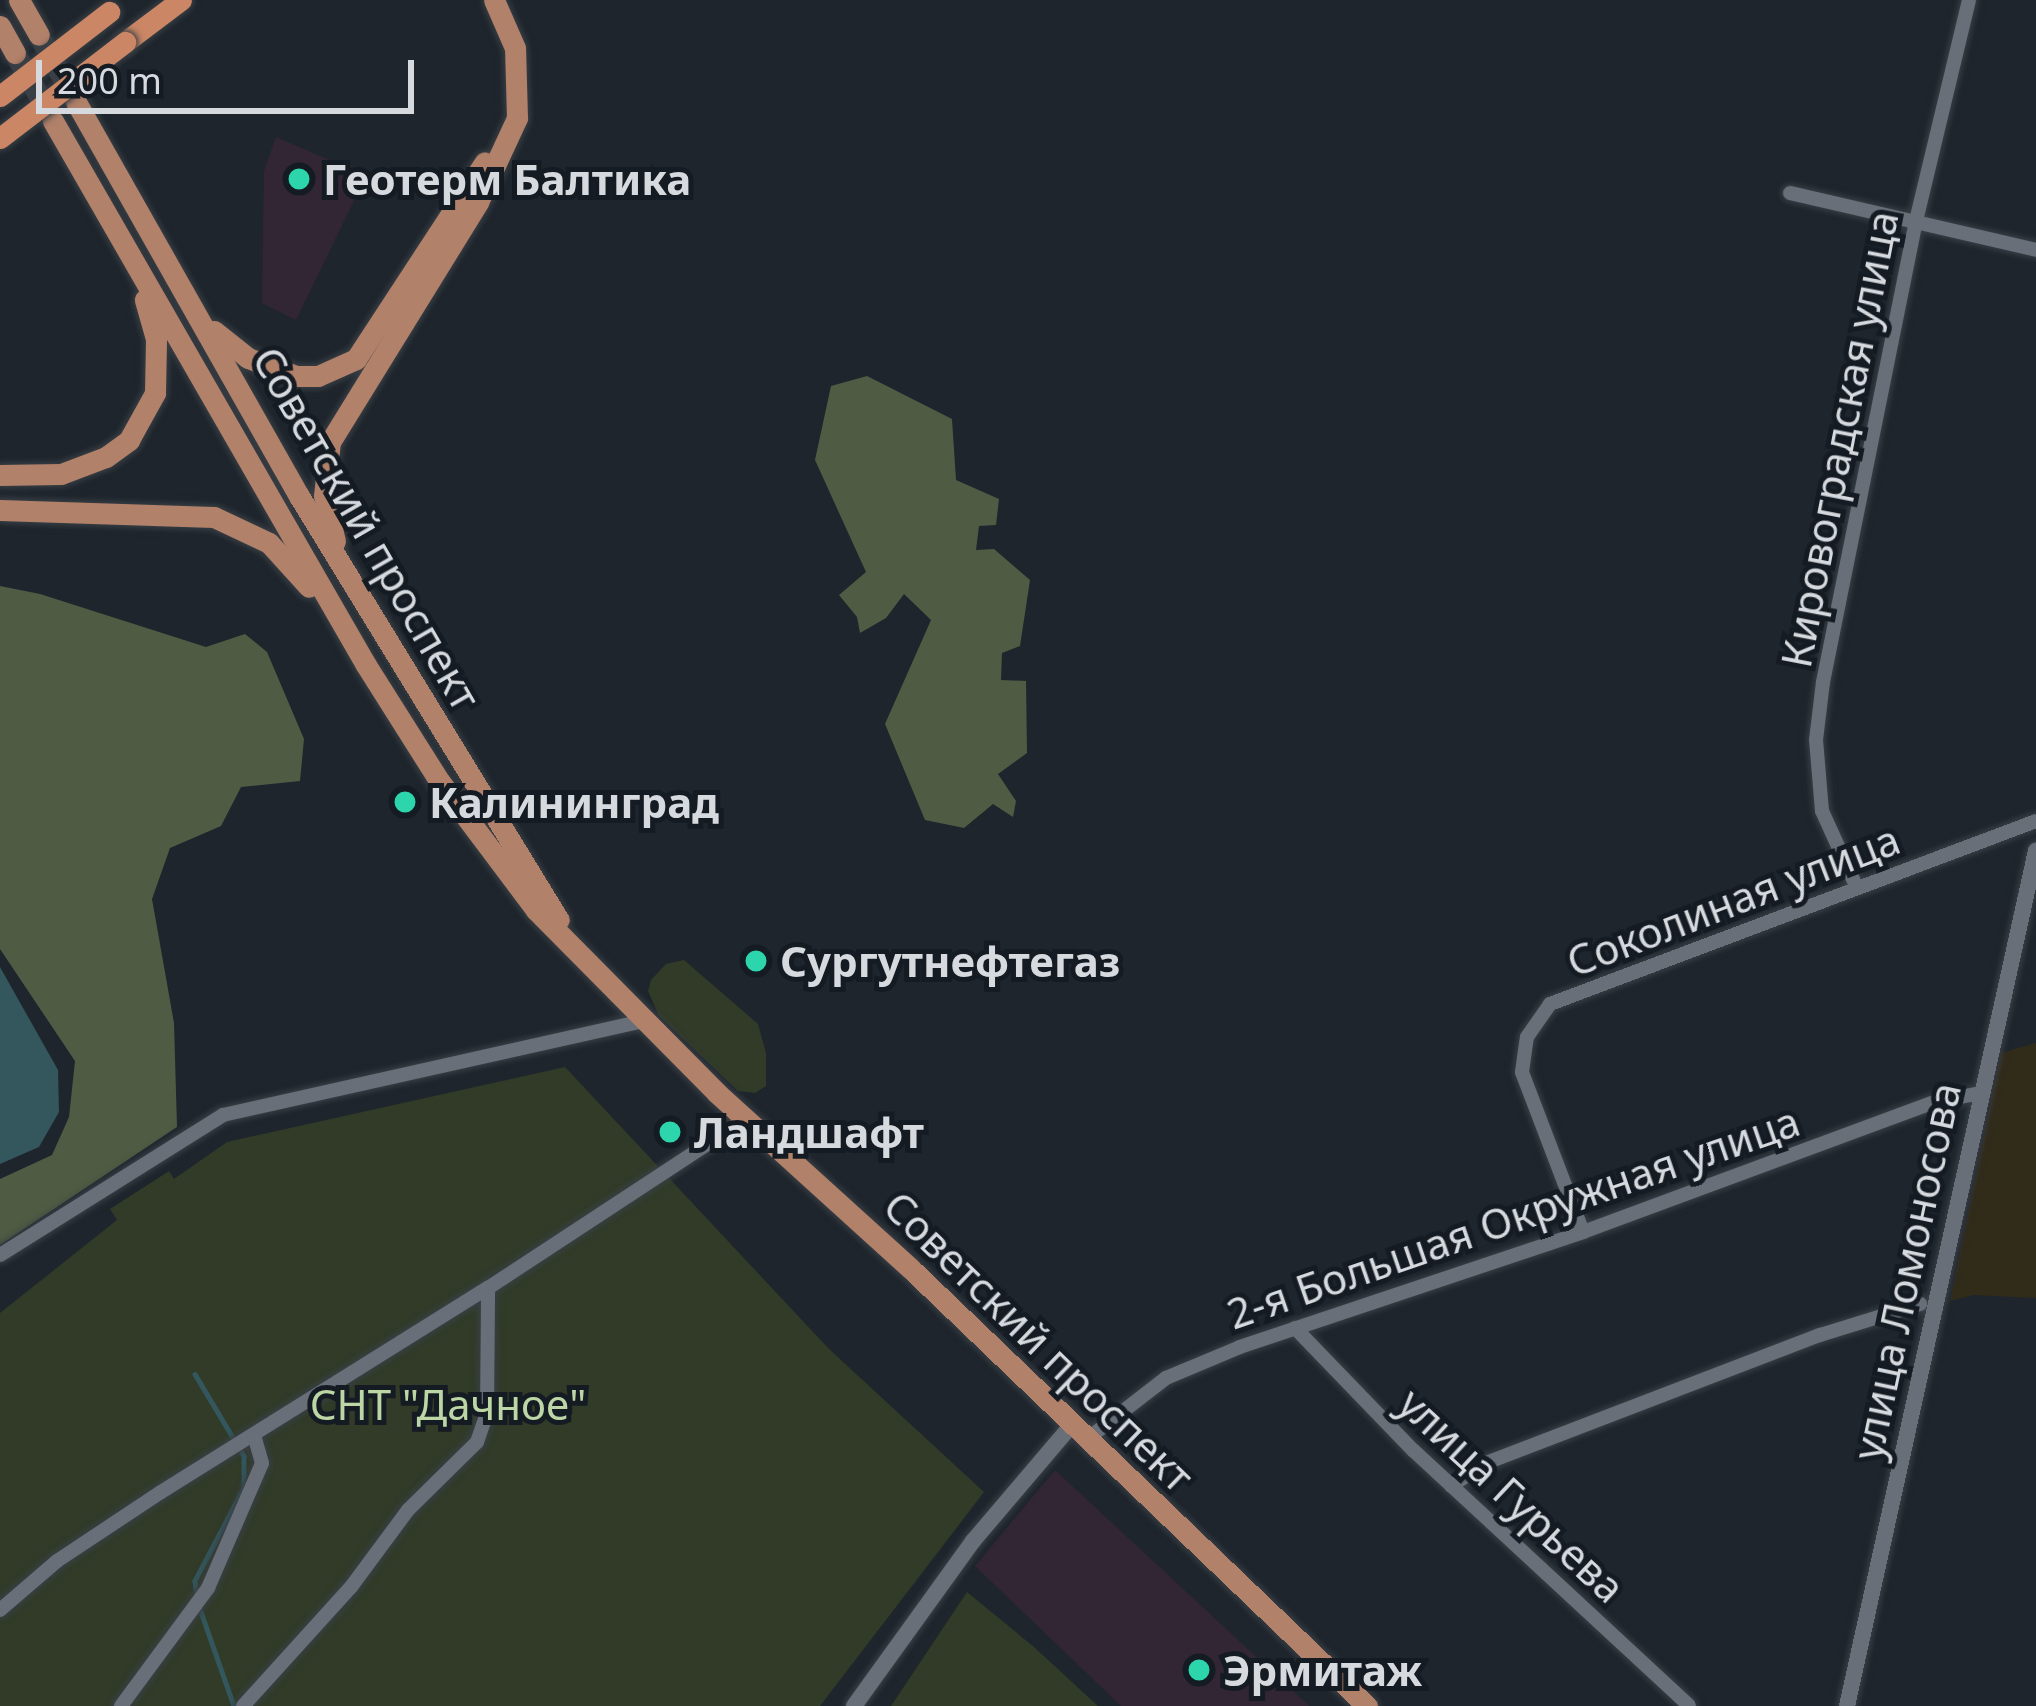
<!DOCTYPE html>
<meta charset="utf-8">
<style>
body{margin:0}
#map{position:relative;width:2036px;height:1706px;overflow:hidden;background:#1e252c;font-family:"Noto Sans",sans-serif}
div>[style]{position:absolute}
.commercial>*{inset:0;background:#332634}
.industrial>*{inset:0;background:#312b1a}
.green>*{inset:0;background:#313b28}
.forest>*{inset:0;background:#4f5c43}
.water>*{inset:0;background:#33575c}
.stream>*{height:4.5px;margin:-2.25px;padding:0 2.25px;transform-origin:2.25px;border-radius:2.25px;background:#33575c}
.primary-tunnel>*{height:21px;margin-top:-10.5px;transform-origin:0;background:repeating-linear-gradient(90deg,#3a4047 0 21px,transparent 0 31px)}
.roads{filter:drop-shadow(0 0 3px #393f45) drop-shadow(0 0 3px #393f45)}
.minor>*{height:14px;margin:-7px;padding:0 7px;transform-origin:7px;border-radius:7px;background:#686f78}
.tertiary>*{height:16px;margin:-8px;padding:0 8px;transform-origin:8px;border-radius:8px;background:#686f78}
.primary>*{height:21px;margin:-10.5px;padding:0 10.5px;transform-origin:10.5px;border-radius:10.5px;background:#b2816a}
.trunk>*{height:21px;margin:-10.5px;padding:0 10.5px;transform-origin:10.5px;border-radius:10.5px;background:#cb8765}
.bridges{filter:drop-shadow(0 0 3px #393f45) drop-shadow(0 0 3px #393f45)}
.trunk-bridge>*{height:21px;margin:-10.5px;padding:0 10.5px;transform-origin:10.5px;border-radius:10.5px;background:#cb8765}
.dots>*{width:33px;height:33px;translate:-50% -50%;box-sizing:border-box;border:6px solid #151b22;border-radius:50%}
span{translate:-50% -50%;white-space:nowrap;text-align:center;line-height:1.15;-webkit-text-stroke:10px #151b22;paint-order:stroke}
.poi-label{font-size:42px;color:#d6dadf;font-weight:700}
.left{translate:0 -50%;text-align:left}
.street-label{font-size:42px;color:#d6dadf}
.park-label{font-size:42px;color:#bcd6a5}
.scale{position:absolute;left:36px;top:60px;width:378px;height:54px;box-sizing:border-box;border:6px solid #d6dadf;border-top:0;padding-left:15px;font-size:36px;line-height:42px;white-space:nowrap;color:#d6dadf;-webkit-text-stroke:9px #151b22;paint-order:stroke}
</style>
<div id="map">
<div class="commercial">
<div style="clip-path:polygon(276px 137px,366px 176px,296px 320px,262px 303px,264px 171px)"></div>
<div style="clip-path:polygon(1055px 1470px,1309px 1706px,1121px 1706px,975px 1566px)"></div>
</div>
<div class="industrial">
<div style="clip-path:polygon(2036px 1043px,2036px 1298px,1974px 1295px,1950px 1301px,2001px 1053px)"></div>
</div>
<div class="green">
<div style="clip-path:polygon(684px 960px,758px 1024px,766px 1053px,766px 1086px,755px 1093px,738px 1091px,659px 1016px,648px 991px,651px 980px,666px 964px)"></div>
<div style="clip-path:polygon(565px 1067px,829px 1349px,984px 1492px,820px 1706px,0 1706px,0 1313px,117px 1220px,110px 1209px,169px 1171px,174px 1179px,227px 1142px)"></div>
<div style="clip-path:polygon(967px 1592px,1034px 1647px,1098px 1706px,891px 1706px)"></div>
</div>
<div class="forest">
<div style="clip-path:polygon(867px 376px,952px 419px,956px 480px,999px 499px,996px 525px,979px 526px,976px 550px,994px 549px,1030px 580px,1020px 646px,1002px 653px,1001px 680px,1026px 681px,1027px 753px,998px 774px,1016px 801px,1013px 817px,993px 804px,964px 828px,925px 820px,885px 724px,931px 620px,904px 594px,886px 618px,860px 633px,857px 617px,839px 595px,866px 572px,815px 460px,831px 386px)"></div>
<div style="clip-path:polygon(0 586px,40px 594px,206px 647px,245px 634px,267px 652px,304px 739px,300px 781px,241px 787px,221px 826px,170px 848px,152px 899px,174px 1023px,177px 1127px,0 1245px,0 1179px,52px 1155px,69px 1117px,75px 1061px,0 949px)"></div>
</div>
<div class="water">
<div style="clip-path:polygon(0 967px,58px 1070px,59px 1112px,39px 1147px,0 1164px)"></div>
</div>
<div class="stream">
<div style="left:195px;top:1374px;width:96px;rotate:59.1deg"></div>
<div style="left:244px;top:1456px;width:32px;rotate:90deg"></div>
<div style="left:244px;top:1488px;width:105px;rotate:117.8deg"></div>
<div style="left:195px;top:1581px;width:14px;rotate:82deg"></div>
<div style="left:199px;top:1606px;width:106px;rotate:70.7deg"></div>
</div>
<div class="primary-tunnel">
<div style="left:39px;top:35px;width:76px;rotate:60.7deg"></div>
<div style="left:15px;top:53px;width:77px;rotate:60.4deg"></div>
</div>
<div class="roads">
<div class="minor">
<div style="left:1790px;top:193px;width:253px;rotate:13deg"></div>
<div style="left:1857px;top:888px;width:85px;rotate:-114.4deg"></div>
<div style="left:1822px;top:811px;width:71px;rotate:-94.8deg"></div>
<div style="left:1816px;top:740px;width:58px;rotate:-83.1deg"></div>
<div style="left:1823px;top:682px;width:466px;rotate:-78.6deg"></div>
<div style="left:1915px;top:225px;width:231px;rotate:-76.5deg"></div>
<div style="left:1583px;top:1232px;width:171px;rotate:-110.9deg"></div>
<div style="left:1522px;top:1072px;width:35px;rotate:-82deg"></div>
<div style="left:1527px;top:1037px;width:40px;rotate:-55.1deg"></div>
<div style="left:1550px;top:1004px;width:519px;rotate:-20.63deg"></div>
<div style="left:0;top:1255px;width:263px;rotate:-32.1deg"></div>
<div style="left:223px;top:1115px;width:430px;rotate:-12.6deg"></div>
<div style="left:1295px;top:1328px;width:170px;rotate:46deg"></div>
<div style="left:1413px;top:1450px;width:376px;rotate:42.8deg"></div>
<div style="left:1086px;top:1440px;width:101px;rotate:-37.8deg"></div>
<div style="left:1166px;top:1378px;width:80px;rotate:-22.7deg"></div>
<div style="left:1240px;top:1347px;width:362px;rotate:-18.5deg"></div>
<div style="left:1583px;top:1232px;width:375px;rotate:-20.3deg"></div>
<div style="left:1935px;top:1102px;width:47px;rotate:-11.1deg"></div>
<div style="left:1451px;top:1486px;width:42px;rotate:-33.3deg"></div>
<div style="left:1486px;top:1463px;width:358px;rotate:-21deg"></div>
<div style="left:1820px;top:1335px;width:105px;rotate:-17.2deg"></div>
<div style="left:0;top:1610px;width:75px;rotate:-40.7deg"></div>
<div style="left:57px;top:1561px;width:125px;rotate:-33.6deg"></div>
<div style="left:161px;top:1492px;width:385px;rotate:-32deg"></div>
<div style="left:488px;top:1288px;width:308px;rotate:-33.3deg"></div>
<div style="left:121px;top:1706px;width:147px;rotate:-53.6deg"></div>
<div style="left:208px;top:1588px;width:136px;rotate:-66.6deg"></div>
<div style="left:262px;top:1463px;width:29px;rotate:-106deg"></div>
<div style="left:243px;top:1706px;width:161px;rotate:-47.8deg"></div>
<div style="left:351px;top:1587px;width:96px;rotate:-53.5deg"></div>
<div style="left:408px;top:1510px;width:97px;rotate:-44.6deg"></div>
<div style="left:477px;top:1442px;width:31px;rotate:-71deg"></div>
<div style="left:487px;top:1413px;width:125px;rotate:-89.5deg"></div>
</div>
<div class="tertiary">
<div style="left:854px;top:1706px;width:203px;rotate:-54.2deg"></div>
<div style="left:973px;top:1541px;width:151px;rotate:-49.6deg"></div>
<div style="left:1847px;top:1706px;width:876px;rotate:-77.54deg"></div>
</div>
<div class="primary">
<div style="left:19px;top:0;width:40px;rotate:60.3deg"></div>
<div style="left:0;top:26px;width:31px;rotate:61deg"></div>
<div style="left:76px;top:102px;width:453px;rotate:60.5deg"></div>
<div style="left:299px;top:496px;width:497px;rotate:58.5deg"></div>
<div style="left:53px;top:121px;width:628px;rotate:60.09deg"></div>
<div style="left:366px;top:665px;width:138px;rotate:57.7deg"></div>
<div style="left:440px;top:782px;width:160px;rotate:53.1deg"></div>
<div style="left:536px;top:910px;width:257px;rotate:45.3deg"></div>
<div style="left:717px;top:1093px;width:261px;rotate:42.2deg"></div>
<div style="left:910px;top:1268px;width:633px;rotate:43.78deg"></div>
<div style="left:214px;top:331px;width:43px;rotate:38.5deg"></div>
<div style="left:248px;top:358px;width:51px;rotate:20.6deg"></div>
<div style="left:296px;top:376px;width:22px"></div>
<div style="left:318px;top:376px;width:42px;rotate:-24.1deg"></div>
<div style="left:356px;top:359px;width:235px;rotate:-56.8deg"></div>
<div style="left:0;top:475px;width:61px;rotate:-0.9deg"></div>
<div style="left:61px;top:474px;width:48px;rotate:-20.7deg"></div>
<div style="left:106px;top:457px;width:29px;rotate:-36deg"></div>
<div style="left:129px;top:440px;width:54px;rotate:-61deg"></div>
<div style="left:155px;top:393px;width:54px;rotate:-88.9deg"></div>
<div style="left:156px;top:339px;width:41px;rotate:-105.8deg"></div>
<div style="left:0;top:510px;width:214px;rotate:1.9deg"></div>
<div style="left:214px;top:517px;width:61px;rotate:25.3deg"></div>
<div style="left:269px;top:543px;width:59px;rotate:47.7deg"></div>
<div style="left:335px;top:541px;width:46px;rotate:-103.7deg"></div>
<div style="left:324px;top:496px;width:54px;rotate:-83.7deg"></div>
<div style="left:330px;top:442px;width:282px;rotate:-58.3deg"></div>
<div style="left:478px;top:202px;width:93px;rotate:-65.1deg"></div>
<div style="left:517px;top:118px;width:70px;rotate:-91.6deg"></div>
<div style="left:515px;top:48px;width:52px;rotate:-113.6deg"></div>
</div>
<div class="trunk">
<div style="left:125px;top:42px;width:70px;rotate:-36.9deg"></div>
</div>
</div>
<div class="bridges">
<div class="trunk-bridge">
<div style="left:0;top:96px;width:138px;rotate:-37.6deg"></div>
<div style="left:0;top:138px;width:158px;rotate:-37.5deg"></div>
</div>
</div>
<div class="dots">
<div style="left:299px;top:179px;background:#2cd5ab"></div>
<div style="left:405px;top:802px;background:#2cd5ab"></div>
<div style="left:756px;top:961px;background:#2cd5ab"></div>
<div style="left:670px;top:1132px;background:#2cd5ab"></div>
<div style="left:1199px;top:1670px;background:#2cd5ab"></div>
</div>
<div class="poi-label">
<span class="left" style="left:323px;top:179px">Геотерм Балтика</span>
<span class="left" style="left:429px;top:802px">Калининград</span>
<span class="left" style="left:780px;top:961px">Сургутнефтегаз</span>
<span class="left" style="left:694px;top:1132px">Ландшафт</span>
<span class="left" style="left:1223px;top:1670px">Эрмитаж</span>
</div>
<div class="street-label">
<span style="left:1839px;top:439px;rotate:-79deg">Кировоградская улица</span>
<span style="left:367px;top:528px;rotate:60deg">Советский проспект</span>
<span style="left:1733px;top:900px;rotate:-21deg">Соколиная улица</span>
<span style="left:1513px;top:1217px;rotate:-19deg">2-я Большая Окружная улица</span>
<span style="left:1906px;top:1271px;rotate:-78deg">улица Ломоносова</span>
<span style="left:1039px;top:1341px;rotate:44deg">Советский проспект</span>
<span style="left:1512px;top:1495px;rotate:43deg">улица Гурьева</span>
</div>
<div class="park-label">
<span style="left:448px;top:1404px">СНТ "Дачное"</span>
</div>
<div class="scale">200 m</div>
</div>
